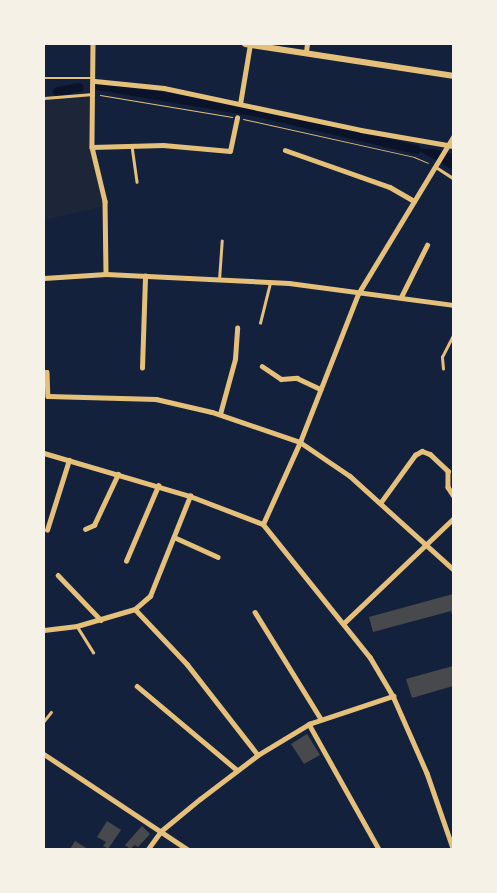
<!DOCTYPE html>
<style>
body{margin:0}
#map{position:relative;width:497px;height:893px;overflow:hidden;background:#14213d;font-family:"Source Serif 4",serif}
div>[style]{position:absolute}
.green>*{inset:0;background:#1d2539}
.water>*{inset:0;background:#0b132b}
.canal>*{height:9px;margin:-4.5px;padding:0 4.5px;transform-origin:4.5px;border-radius:4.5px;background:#0b132b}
.building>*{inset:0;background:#48494c}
.path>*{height:1px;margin:-0.5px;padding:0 0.5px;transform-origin:0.5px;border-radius:0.5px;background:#e5c07b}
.service>*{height:2.5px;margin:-1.25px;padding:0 1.25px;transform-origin:1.25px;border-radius:1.25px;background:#e5c07b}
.minor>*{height:4.5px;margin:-2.25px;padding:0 2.25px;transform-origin:2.25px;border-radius:2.25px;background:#e5c07b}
.secondary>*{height:6px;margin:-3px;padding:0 3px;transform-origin:3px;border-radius:3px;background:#e5c07b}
span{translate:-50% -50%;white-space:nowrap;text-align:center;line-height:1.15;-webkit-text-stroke:5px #f6f1e7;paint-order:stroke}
.frame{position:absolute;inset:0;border:45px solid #f6f1e7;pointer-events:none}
</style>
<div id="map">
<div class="green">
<div style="clip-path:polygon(94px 95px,90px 147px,105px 206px,44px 220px,44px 98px)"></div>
</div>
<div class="water">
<div style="clip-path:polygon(416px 149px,433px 149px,453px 154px,453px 170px)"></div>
</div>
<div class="canal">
<div style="left:97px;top:85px;width:167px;rotate:9.6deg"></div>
<div style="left:262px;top:113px;width:158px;rotate:13.2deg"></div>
<div style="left:57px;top:91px;width:22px;rotate:-10deg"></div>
</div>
<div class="building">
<div style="clip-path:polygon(453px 594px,453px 618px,451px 611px,373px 632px,369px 617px)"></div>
<div style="clip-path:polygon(453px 666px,453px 686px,412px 698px,406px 679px)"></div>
<div style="clip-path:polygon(307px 734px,320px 755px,304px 764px,291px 744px)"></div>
<div style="clip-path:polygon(107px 821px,121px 830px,108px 849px,103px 846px,106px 842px,97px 837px)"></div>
<div style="clip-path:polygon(142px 826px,150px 834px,138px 847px,135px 845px,130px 849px,125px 845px)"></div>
<div style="clip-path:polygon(75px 841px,88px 849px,70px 849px)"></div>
</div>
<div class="path">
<div style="left:100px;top:95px;width:134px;rotate:9.5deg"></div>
<div style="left:243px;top:119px;width:175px;rotate:12.5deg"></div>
<div style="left:414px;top:157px;width:15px;rotate:23deg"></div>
</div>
<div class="service">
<div style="left:44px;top:78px;width:48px"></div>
<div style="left:44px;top:98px;width:49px;rotate:-4.7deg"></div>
<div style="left:132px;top:146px;width:36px;rotate:82deg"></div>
<div style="left:436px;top:167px;width:20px;rotate:33deg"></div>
<div style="left:219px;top:280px;width:39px;rotate:-86deg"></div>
<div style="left:260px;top:323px;width:41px;rotate:-76deg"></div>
<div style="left:443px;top:369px;width:12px;rotate:-95deg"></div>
<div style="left:442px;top:357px;width:25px;rotate:-63deg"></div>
<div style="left:77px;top:626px;width:31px;rotate:58deg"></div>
<div style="left:44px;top:721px;width:11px;rotate:-52deg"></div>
</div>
<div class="minor">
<div style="left:93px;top:44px;width:103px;rotate:90.6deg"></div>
<div style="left:92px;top:147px;width:56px;rotate:76.5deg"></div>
<div style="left:105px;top:201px;width:73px;rotate:89.2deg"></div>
<div style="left:306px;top:52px;width:8px;rotate:-83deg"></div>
<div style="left:95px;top:81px;width:69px;rotate:5.8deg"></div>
<div style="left:164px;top:88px;width:201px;rotate:12deg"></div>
<div style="left:361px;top:130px;width:93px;rotate:9.9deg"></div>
<div style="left:240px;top:104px;width:61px;rotate:-80.5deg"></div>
<div style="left:92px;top:147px;width:71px;rotate:-1.6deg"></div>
<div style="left:163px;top:145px;width:67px;rotate:5.1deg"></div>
<div style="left:230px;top:151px;width:34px;rotate:-78deg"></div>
<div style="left:285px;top:150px;width:111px;rotate:19.4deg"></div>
<div style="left:390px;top:187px;width:28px;rotate:30deg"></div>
<div style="left:44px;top:278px;width:62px;rotate:-3.7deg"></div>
<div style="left:106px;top:274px;width:183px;rotate:2.8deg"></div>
<div style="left:289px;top:283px;width:165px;rotate:7.6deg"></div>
<div style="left:401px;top:297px;width:58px;rotate:-63.4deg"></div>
<div style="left:262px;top:366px;width:23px;rotate:34deg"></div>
<div style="left:281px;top:379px;width:16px;rotate:-4deg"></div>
<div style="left:297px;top:378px;width:26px;rotate:25deg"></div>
<div style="left:142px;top:368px;width:92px;rotate:-88.1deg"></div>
<div style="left:44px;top:372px;width:3px"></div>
<div style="left:47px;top:372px;width:24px;rotate:88deg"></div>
<div style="left:48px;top:396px;width:108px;rotate:1.6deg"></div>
<div style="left:156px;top:399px;width:57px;rotate:13.1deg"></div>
<div style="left:212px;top:412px;width:93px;rotate:18.8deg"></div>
<div style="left:300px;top:442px;width:60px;rotate:34.2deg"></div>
<div style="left:350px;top:476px;width:139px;rotate:42.1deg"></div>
<div style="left:220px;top:414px;width:57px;rotate:-74.7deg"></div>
<div style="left:235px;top:359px;width:31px;rotate:-86deg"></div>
<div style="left:44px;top:453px;width:152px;rotate:16.4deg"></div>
<div style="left:190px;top:496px;width:78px;rotate:21deg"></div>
<div style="left:263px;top:524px;width:171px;rotate:51.2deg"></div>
<div style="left:370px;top:657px;width:45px;rotate:59.5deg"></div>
<div style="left:393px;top:696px;width:84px;rotate:66.2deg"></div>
<div style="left:427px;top:773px;width:79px;rotate:70.9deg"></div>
<div style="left:381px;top:502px;width:58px;rotate:-54.1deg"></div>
<div style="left:415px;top:455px;width:8px;rotate:-30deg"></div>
<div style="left:422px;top:451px;width:9px;rotate:21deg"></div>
<div style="left:430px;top:454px;width:25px;rotate:43deg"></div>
<div style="left:448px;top:471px;width:16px;rotate:90deg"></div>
<div style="left:448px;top:487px;width:9px;rotate:58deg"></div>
<div style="left:263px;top:524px;width:90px;rotate:-65.7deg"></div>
<div style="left:300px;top:442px;width:159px;rotate:-68.6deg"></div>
<div style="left:358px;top:294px;width:184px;rotate:-58.8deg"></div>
<div style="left:85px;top:529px;width:10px;rotate:-24deg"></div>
<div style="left:94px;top:525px;width:56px;rotate:-64.8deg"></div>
<div style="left:47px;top:530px;width:73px;rotate:-72.6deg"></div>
<div style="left:174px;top:537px;width:48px;rotate:24.4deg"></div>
<div style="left:126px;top:561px;width:82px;rotate:-66.9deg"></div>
<div style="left:58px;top:575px;width:62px;rotate:46.3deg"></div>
<div style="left:135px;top:609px;width:76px;rotate:46.6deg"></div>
<div style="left:187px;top:664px;width:115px;rotate:52deg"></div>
<div style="left:255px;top:612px;width:126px;rotate:58.3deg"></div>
<div style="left:344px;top:623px;width:151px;rotate:-43.7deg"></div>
<div style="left:44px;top:630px;width:33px;rotate:-7deg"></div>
<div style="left:77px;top:626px;width:60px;rotate:-16.3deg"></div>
<div style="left:135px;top:609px;width:20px;rotate:-41deg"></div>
<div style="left:150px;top:596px;width:108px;rotate:-68.2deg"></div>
<div style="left:137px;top:686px;width:131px;rotate:40deg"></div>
<div style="left:309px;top:724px;width:143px;rotate:60.8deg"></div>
<div style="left:44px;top:754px;width:172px;rotate:33.6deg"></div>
<div style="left:148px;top:849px;width:22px;rotate:-54deg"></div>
<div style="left:161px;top:831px;width:50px;rotate:-39.4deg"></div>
<div style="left:200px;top:799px;width:73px;rotate:-37.2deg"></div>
<div style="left:258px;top:755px;width:60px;rotate:-31.3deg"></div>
<div style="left:309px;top:724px;width:89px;rotate:-18.4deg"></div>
</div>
<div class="secondary">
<div style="left:245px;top:44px;width:210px;rotate:8.7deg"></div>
</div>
<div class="frame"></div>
</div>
